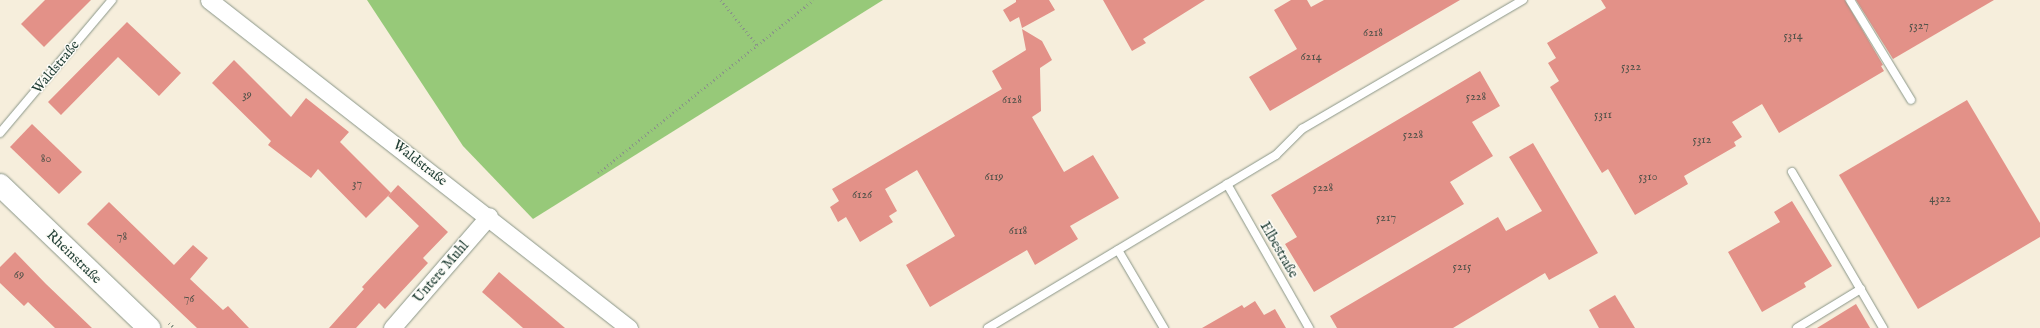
<!DOCTYPE html>
<meta charset="utf-8">
<style>
body{margin:0}
#map{position:relative;width:2040px;height:328px;overflow:hidden;background:#f6eedc;font-family:"IM FELL English",serif}
div>[style]{position:absolute}
.green>*{inset:0;background:#97c979}
.building>*{inset:0;background:#e39188}
.path>*{height:2.5px;margin-top:-1.25px;transform-origin:0;background:repeating-linear-gradient(90deg,#8a9688 0 1px,transparent 0 4px)}
.roads{filter:drop-shadow(0 0 1px #8a9688) drop-shadow(0 0 1px #8a9688)}
.service>*{height:8px;margin:-4px;padding:0 4px;transform-origin:4px;border-radius:4px;background:#fff}
.minor>*{height:17px;margin:-8.5px;padding:0 8.5px;transform-origin:8.5px;border-radius:8.5px;background:#fff}
.secondary>*{height:22px;margin:-11px;padding:0 11px;transform-origin:11px;border-radius:11px;background:#fff}
span{translate:-50% -50%;white-space:nowrap;text-align:center;line-height:1.15;-webkit-text-stroke:3px #fdfcf7;paint-order:stroke}
.number-label{font-size:12px;color:#505249}
.number-label span{-webkit-text-stroke-width:0}
.street-label{font-size:14px;color:#1f3d34}
</style>
<div id="map">
<div class="green">
<div style="clip-path:polygon(367px 0,883px 0,533px 219px,463px 146px)"></div>
</div>
<div class="building">
<div style="clip-path:polygon(45px 0,91px 0,44px 47px,21px 24px)"></div>
<div style="clip-path:polygon(1016px 0,1049px 0,1055px 10px,1022px 28px,1019px 17px,1010px 22px,1003px 10px,1016px 2px)"></div>
<div style="clip-path:polygon(1103px 0,1205px 0,1143px 39px,1146px 43px,1132px 51px)"></div>
<div style="clip-path:polygon(1291px 0,1307px 0,1311px 7px,1324px 0,1460px 0,1270px 111px,1249px 77px,1297px 49px,1274px 10px)"></div>
<div style="clip-path:polygon(1601px 0,1845px 0,1883px 65px,1881px 66px,1884px 71px,1779px 133px,1762px 104px,1732px 122px,1742px 137px,1734px 142px,1736px 146px,1684px 176px,1688px 184px,1635px 215px,1608px 169px,1602px 173px,1550px 87px,1559px 81px,1548px 63px,1556px 58px,1547px 43px,1606px 8px)"></div>
<div style="clip-path:polygon(1856px 0,1994px 0,1893px 59px)"></div>
<div style="clip-path:polygon(127px 22px,181px 73px,159px 96px,118px 57px,61px 115px,48px 102px)"></div>
<div style="clip-path:polygon(1022px 29px,1042px 41px,1052px 60px,1040px 68px,1041px 111px,1032px 117px,1064px 172px,1093px 155px,1119px 198px,1070px 226px,1078px 239px,1035px 265px,1027px 250px,930px 307px,906px 265px,955px 236px,917px 170px,885px 189px,897px 211px,889px 216px,893px 222px,860px 242px,846px 217px,838px 222px,830px 207px,839px 201px,832px 189px,1002px 89px,992px 71px,1026px 50px)"></div>
<div style="clip-path:polygon(234px 60px,291px 117px,306px 98px,349px 132px,340px 142px,391px 193px,366px 218px,318px 169px,311px 178px,268px 145px,271px 141px,212px 83px)"></div>
<div style="clip-path:polygon(1480px 71px,1500px 106px,1472px 122px,1493px 156px,1450px 182px,1464px 204px,1314px 292px,1285px 244px,1297px 237px,1271px 195px)"></div>
<div style="clip-path:polygon(1967px 100px,2040px 223px,2040px 237px,1918px 309px,1839px 175px)"></div>
<div style="clip-path:polygon(32px 124px,82px 172px,59px 194px,10px 147px)"></div>
<div style="clip-path:polygon(1533px 143px,1598px 253px,1549px 280px,1545px 273px,1453px 328px,1337px 328px,1330px 316px,1498px 217px,1506px 231px,1542px 211px,1509px 157px)"></div>
<div style="clip-path:polygon(398px 185px,448px 232px,423px 258px,428px 263px,385px 309px,379px 303px,356px 328px,329px 328px,364px 289px,362px 287px,419px 226px,388px 196px)"></div>
<div style="clip-path:polygon(1792px 201px,1832px 266px,1804px 283px,1806px 287px,1762px 312px,1728px 252px,1780px 222px,1774px 212px)"></div>
<div style="clip-path:polygon(109px 202px,174px 265px,193px 245px,208px 258px,190px 279px,223px 310px,228px 306px,249px 328px,197px 328px,87px 224px)"></div>
<div style="clip-path:polygon(15px 252px,46px 284px,92px 328px,55px 328px,28px 302px,24px 306px,0 283px,0 267px)"></div>
<div style="clip-path:polygon(499px 272px,565px 328px,523px 328px,482px 292px)"></div>
<div style="clip-path:polygon(1615px 295px,1635px 328px,1599px 328px,1589px 310px)"></div>
<div style="clip-path:polygon(1255px 301px,1264px 315px,1275px 309px,1286px 328px,1202px 328px,1242px 305px,1244px 308px)"></div>
<div style="clip-path:polygon(1856px 304px,1870px 328px,1817px 328px)"></div>
</div>
<div class="path">
<div style="left:721px;top:0;width:58px;rotate:51.3deg"></div>
<div style="left:598px;top:173px;width:276px;rotate:-38.8deg"></div>
<div style="left:169px;top:323px;width:8px;rotate:40deg"></div>
</div>
<div class="roads">
<div class="service">
<div style="left:1850px;top:0;width:117px;rotate:58.6deg"></div>
<div style="left:0;top:133px;width:174px;rotate:-49.9deg"></div>
<div style="left:1792px;top:172px;width:181px;rotate:59.7deg"></div>
<div style="left:1227px;top:184px;width:166px;rotate:60.3deg"></div>
<div style="left:1118px;top:250px;width:91px;rotate:59.5deg"></div>
<div style="left:988px;top:328px;width:336px;rotate:-31deg"></div>
<div style="left:1276px;top:155px;width:37px;rotate:-45deg"></div>
<div style="left:1302px;top:129px;width:256px;rotate:-30.3deg"></div>
<div style="left:1797px;top:328px;width:75px;rotate:-31.4deg"></div>
</div>
<div class="minor">
<div style="left:209px;top:0;width:533px;rotate:37.99deg"></div>
<div style="left:392px;top:328px;width:148px;rotate:-49.1deg"></div>
</div>
<div class="secondary">
<div style="left:0;top:185px;width:207px;rotate:43.8deg"></div>
</div>
</div>
<div class="number-label">
<span style="left:1919px;top:26px">5327</span>
<span style="left:1373px;top:33px">6218</span>
<span style="left:1793px;top:36px">5314</span>
<span style="left:1311px;top:57px">6214</span>
<span style="left:1631px;top:67px">5322</span>
<span style="left:247px;top:95px">39</span>
<span style="left:1476px;top:97px">5228</span>
<span style="left:1012px;top:100px">6128</span>
<span style="left:1603px;top:115px">5311</span>
<span style="left:1413px;top:135px">5228</span>
<span style="left:1702px;top:140px">5312</span>
<span style="left:46px;top:159px">80</span>
<span style="left:994px;top:177px">6119</span>
<span style="left:1648px;top:177px">5310</span>
<span style="left:357px;top:184px">37</span>
<span style="left:1323px;top:188px">5228</span>
<span style="left:862px;top:195px">6126</span>
<span style="left:1940px;top:199px">4322</span>
<span style="left:1386px;top:218px">5217</span>
<span style="left:1018px;top:231px">6118</span>
<span style="left:122px;top:237px">78</span>
<span style="left:1462px;top:267px">5215</span>
<span style="left:19px;top:275px">69</span>
<span style="left:189px;top:299px">76</span>
</div>
<div class="street-label">
<span style="left:56px;top:67px;rotate:-50deg">Waldstraße</span>
<span style="left:420px;top:163px;rotate:38deg">Waldstraße</span>
<span style="left:1279px;top:250px;rotate:60deg">Elbestraße</span>
<span style="left:74px;top:257px;rotate:44deg">Rheinstraße</span>
<span style="left:441px;top:272px;rotate:-49deg">Untere Muhl</span>
</div>
</div>
